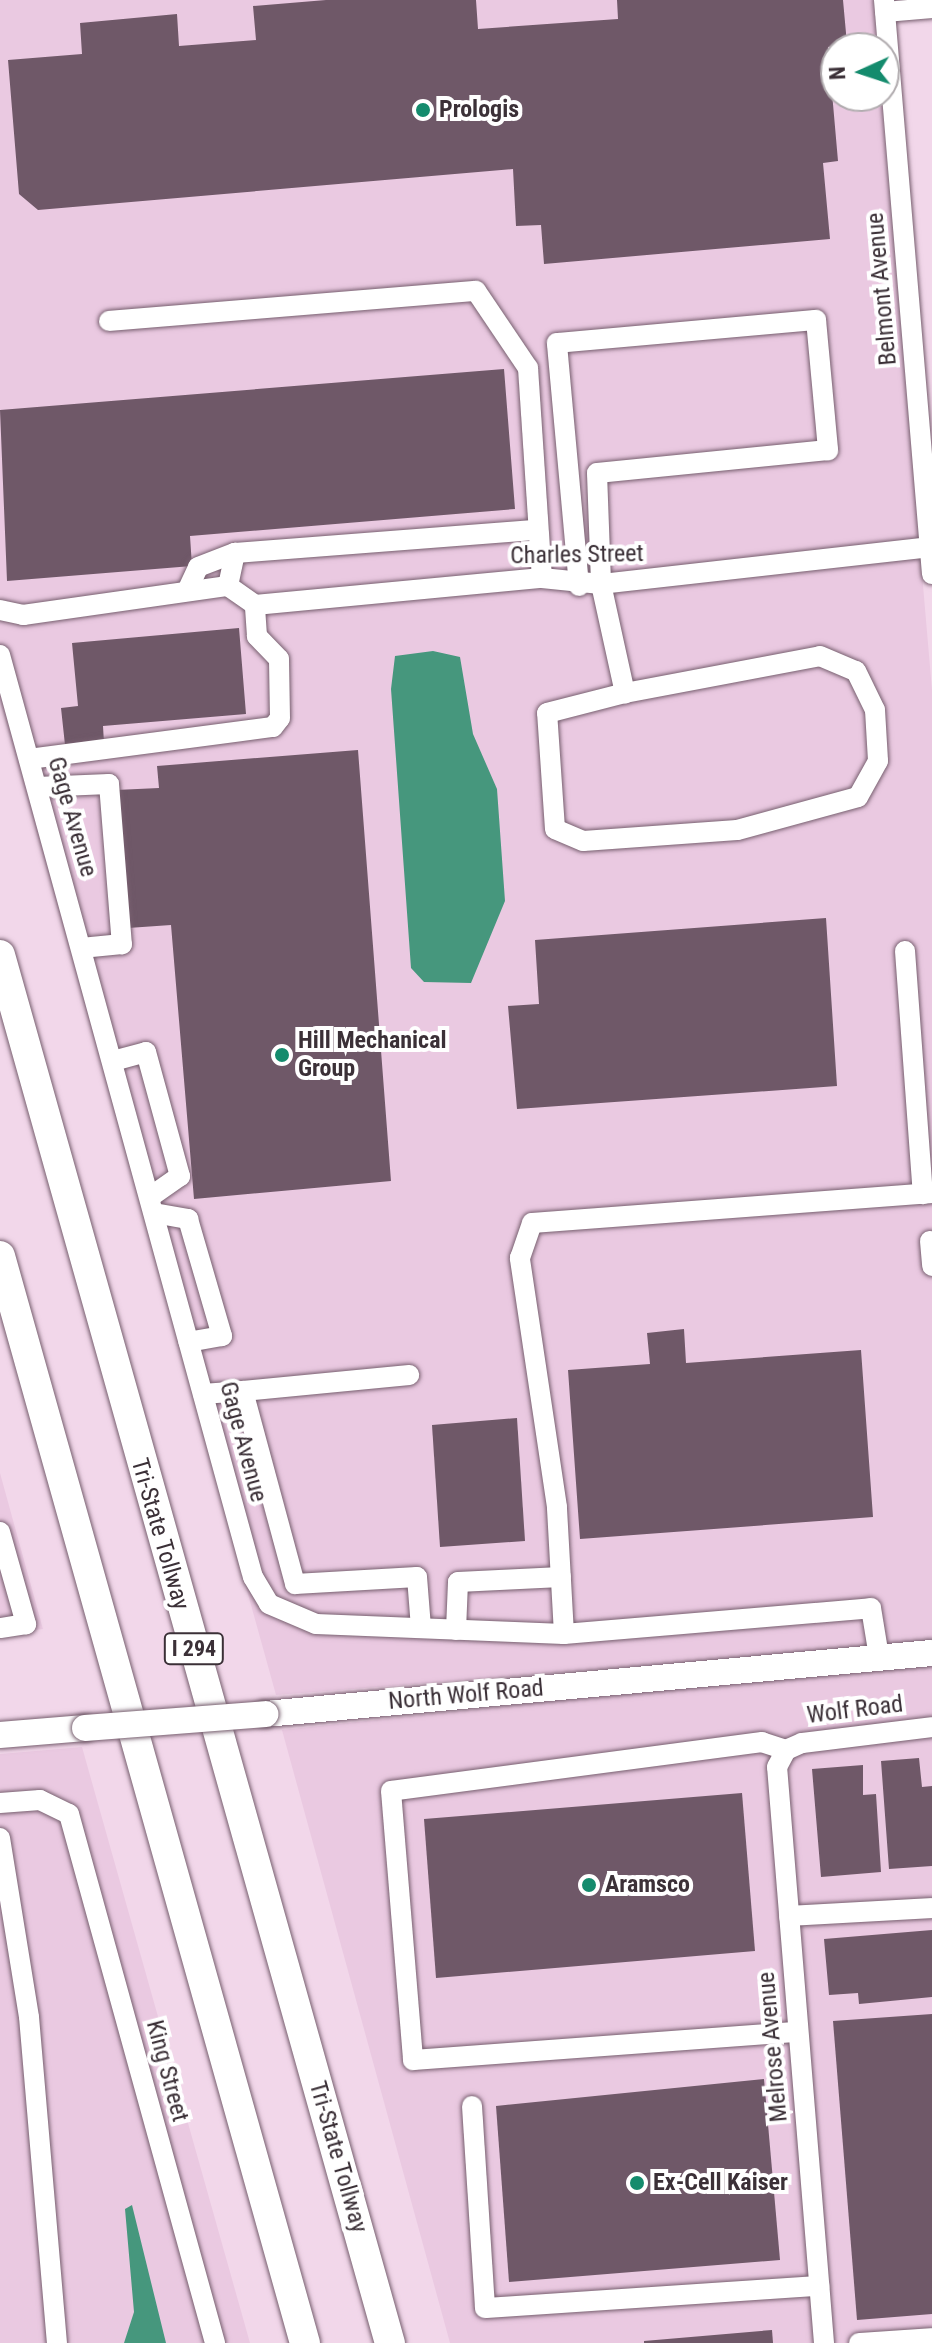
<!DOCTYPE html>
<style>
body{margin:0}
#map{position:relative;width:932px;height:2343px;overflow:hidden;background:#f2d7ea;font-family:"Roboto Condensed",sans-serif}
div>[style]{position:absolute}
.built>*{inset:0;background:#eac9e1}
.water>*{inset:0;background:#46977d}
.building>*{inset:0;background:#6f5868}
.roads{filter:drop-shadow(0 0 2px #775f6f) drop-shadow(0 0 2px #775f6f)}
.minor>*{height:20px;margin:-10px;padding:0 10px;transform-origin:10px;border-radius:10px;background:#fff}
.major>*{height:26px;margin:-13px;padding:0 13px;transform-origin:13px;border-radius:13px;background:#fff}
.highway>*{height:30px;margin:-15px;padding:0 15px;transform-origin:15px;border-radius:15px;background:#fff}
.bridges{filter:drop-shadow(0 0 2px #775f6f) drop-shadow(0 0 2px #775f6f)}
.major-bridge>*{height:26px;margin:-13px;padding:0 13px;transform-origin:13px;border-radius:13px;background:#fff}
.dots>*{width:22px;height:22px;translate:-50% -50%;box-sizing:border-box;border:4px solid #fff;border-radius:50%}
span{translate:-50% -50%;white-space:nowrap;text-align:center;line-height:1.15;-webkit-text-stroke:8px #fff;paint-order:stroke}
.shield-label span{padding:2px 6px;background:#fff;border:2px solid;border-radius:6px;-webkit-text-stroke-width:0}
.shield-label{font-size:22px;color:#3b3037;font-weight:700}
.poi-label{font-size:24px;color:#3b3037;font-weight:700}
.left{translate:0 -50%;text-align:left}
.street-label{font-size:24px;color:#3b3037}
.north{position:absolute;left:820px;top:32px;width:80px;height:80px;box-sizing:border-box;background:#fff;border:2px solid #b1acaf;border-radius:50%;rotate:267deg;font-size:22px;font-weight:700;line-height:32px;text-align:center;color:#3b3037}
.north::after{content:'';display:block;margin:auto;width:28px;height:36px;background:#148b6d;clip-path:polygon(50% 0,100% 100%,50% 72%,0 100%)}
</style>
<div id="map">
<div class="built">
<div style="clip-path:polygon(0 0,873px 0,877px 48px,836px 48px,836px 96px,881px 96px,932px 690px,932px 1643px,276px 1695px,0 701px)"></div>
<div style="clip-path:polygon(0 1473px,43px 1629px,0 1634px)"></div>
<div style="clip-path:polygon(932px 1660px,932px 2343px,450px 2343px,282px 1730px)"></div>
<div style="clip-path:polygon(82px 1747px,250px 2343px,0 2343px,0 1754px)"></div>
</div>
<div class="water">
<div style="clip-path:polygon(433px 651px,460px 657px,473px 734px,497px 789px,505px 901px,471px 983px,424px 982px,411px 968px,391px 689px,395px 656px)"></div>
<div style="clip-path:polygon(132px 2205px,166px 2343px,124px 2343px,134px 2312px,125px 2209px)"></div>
</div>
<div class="building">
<div style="clip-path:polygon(326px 0,476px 0,478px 29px,618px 19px,617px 0,843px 0,847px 44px,828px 47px,838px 161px,823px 163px,830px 239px,544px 264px,541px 225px,516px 226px,513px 169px,38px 210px,19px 194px,8px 60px,82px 54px,80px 23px,177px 14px,179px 46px,256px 40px,253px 6px)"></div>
<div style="clip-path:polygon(504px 369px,515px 509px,190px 536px,192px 566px,7px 581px,0 410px)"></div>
<div style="clip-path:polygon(239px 628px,246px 714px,103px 726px,104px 743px,65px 745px,61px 708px,78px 706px,72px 643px)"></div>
<div style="clip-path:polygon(358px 750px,391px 1181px,194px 1199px,171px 925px,128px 928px,116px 790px,159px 788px,157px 766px)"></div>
<div style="clip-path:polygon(826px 918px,837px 1086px,517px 1109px,508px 1006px,539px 1004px,535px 940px)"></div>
<div style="clip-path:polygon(684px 1329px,686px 1363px,861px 1350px,873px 1517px,580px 1539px,568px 1370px,650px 1364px,647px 1333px)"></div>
<div style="clip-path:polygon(517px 1418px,525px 1541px,440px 1547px,432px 1425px)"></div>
<div style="clip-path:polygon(919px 1758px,922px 1787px,932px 1786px,932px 1866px,889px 1869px,881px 1761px)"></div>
<div style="clip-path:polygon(863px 1765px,863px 1795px,876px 1794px,881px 1872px,821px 1877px,812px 1769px)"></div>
<div style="clip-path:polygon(742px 1793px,755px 1951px,436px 1978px,424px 1819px)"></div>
<div style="clip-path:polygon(932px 1930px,932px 1997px,859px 2004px,858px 1993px,829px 1995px,824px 1939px)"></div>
<div style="clip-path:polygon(932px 2014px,932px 2314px,857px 2320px,833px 2021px)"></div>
<div style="clip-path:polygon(764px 2079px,780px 2260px,509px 2282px,496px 2106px)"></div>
<div style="clip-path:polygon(772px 2330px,773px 2343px,644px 2343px,644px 2341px)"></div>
</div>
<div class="roads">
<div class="minor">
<div style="left:884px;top:0;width:576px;rotate:85.22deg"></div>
<div style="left:885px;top:12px;width:47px;rotate:-4.9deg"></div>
<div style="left:109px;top:321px;width:368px;rotate:-4.7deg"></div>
<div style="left:476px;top:291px;width:93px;rotate:56deg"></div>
<div style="left:528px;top:368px;width:210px;rotate:86.2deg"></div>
<div style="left:228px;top:586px;width:33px;rotate:35deg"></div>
<div style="left:255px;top:605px;width:288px;rotate:-5.4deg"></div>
<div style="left:542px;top:578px;width:59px;rotate:5.8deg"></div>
<div style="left:601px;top:584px;width:333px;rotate:-6.4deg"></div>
<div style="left:228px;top:586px;width:34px;rotate:-78deg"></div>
<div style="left:235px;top:553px;width:303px;rotate:-4.4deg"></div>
<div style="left:579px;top:586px;width:244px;rotate:-95.2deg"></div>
<div style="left:557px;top:343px;width:260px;rotate:-5.1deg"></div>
<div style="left:816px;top:320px;width:131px;rotate:84.7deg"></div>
<div style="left:828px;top:450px;width:232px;rotate:174.3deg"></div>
<div style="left:597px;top:473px;width:111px;rotate:87.9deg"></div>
<div style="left:601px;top:584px;width:112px;rotate:77.6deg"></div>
<div style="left:625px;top:693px;width:198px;rotate:-10.7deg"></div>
<div style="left:820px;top:656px;width:39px;rotate:23deg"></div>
<div style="left:856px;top:671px;width:43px;rotate:64deg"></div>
<div style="left:875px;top:710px;width:51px;rotate:86.6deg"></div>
<div style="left:878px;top:761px;width:41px;rotate:119.1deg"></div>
<div style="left:858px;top:797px;width:125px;rotate:164.7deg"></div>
<div style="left:737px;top:830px;width:154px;rotate:175.9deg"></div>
<div style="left:583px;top:841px;width:30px;rotate:-157deg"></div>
<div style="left:555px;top:829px;width:116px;rotate:-93.9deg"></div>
<div style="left:547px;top:713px;width:81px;rotate:-14.4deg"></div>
<div style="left:187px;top:591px;width:26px;rotate:-65deg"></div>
<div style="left:198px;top:567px;width:40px;rotate:-21deg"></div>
<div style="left:0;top:610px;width:24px;rotate:12deg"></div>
<div style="left:23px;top:615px;width:207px;rotate:-8.1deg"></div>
<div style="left:0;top:655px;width:956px;rotate:74.66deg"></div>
<div style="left:253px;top:1577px;width:31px;rotate:59deg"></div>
<div style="left:269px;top:1604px;width:51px;rotate:23.1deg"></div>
<div style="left:316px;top:1624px;width:248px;rotate:2.3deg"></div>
<div style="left:564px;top:1634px;width:308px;rotate:-4.8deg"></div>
<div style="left:871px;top:1608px;width:50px;rotate:80.7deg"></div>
<div style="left:29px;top:759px;width:246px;rotate:-7.5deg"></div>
<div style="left:273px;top:727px;width:11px;rotate:-52deg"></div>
<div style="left:280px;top:718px;width:59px;rotate:-91deg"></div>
<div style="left:279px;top:659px;width:32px;rotate:-134deg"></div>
<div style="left:257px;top:636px;width:31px;rotate:-94deg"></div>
<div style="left:37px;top:787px;width:72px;rotate:-2.4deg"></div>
<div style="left:109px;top:784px;width:161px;rotate:85.4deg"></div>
<div style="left:122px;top:944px;width:41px;rotate:174.4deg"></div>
<div style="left:905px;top:951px;width:244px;rotate:85.8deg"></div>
<div style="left:113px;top:1061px;width:34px;rotate:-15deg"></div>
<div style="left:146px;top:1052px;width:129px;rotate:74.7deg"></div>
<div style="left:180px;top:1176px;width:37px;rotate:145deg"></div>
<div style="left:154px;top:1213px;width:35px;rotate:10deg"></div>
<div style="left:188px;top:1219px;width:122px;rotate:73.8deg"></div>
<div style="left:222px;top:1336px;width:34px;rotate:170deg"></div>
<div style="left:930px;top:1241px;width:25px;rotate:85deg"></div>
<div style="left:243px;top:1391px;width:167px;rotate:-5.5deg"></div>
<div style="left:203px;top:1394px;width:40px;rotate:-4.3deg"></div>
<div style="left:243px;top:1391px;width:200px;rotate:74.9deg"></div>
<div style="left:295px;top:1584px;width:122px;rotate:-3.3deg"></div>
<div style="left:417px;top:1577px;width:51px;rotate:85.5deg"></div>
<div style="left:0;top:1532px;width:96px;rotate:74.2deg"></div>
<div style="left:26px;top:1624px;width:26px;rotate:171deg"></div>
<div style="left:456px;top:1630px;width:48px;rotate:-87.6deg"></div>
<div style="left:458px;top:1582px;width:103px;rotate:-2.8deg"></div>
<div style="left:564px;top:1634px;width:127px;rotate:-93.2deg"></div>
<div style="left:557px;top:1507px;width:252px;rotate:-98.5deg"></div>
<div style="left:520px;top:1258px;width:37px;rotate:-71deg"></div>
<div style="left:532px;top:1223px;width:401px;rotate:-4.3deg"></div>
<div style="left:786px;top:1750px;width:25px;rotate:-162deg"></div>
<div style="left:762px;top:1742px;width:374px;rotate:172.5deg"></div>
<div style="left:391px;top:1791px;width:270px;rotate:85.3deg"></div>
<div style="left:413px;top:2060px;width:386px;rotate:-4.2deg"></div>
<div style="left:0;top:1803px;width:40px;rotate:-4.3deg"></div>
<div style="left:40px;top:1800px;width:32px;rotate:26deg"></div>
<div style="left:69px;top:1814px;width:549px;rotate:74.57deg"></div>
<div style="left:0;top:1838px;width:181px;rotate:80.8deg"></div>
<div style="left:29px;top:2017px;width:327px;rotate:85.1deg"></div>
<div style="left:789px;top:1916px;width:143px;rotate:-3.2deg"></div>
<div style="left:472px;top:2106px;width:202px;rotate:86.3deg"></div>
<div style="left:485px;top:2308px;width:335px;rotate:-3.8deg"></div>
<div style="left:824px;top:2343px;width:578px;rotate:-94.66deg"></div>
<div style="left:777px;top:1767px;width:19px;rotate:-62deg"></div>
<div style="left:786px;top:1750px;width:17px;rotate:-24deg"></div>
<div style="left:802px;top:1743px;width:131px;rotate:-7deg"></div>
<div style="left:859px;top:2343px;width:73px;rotate:-3.9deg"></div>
</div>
<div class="major">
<div style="left:265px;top:1714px;width:670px;rotate:-5.23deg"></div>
<div style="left:0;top:1735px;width:85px;rotate:-4.7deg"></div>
</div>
<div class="highway">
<div style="left:0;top:955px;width:1442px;rotate:74.31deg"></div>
<div style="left:0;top:1256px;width:1129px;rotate:74.33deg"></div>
</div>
</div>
<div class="bridges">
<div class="major-bridge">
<div style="left:85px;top:1728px;width:181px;rotate:-4.4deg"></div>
</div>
</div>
<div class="dots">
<div style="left:423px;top:110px;background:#148b6d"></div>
<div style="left:282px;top:1055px;background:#148b6d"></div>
<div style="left:589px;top:1885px;background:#148b6d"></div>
<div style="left:637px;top:2183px;background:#148b6d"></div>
</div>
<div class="shield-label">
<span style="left:194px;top:1649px">I 294</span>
</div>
<div class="poi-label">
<span class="left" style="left:439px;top:110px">Prologis</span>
<span class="left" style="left:298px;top:1055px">Hill Mechanical<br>Group</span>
<span class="left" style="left:605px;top:1885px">Aramsco</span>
<span class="left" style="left:653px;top:2183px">Ex-Cell Kaiser</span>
</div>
<div class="street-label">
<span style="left:882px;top:289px;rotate:-95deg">Belmont Avenue</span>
<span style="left:577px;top:555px;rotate:-1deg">Charles Street</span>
<span style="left:72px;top:817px;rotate:74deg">Gage Avenue</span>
<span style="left:243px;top:1442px;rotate:75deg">Gage Avenue</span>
<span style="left:160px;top:1534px;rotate:74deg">Tri-State Tollway</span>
<span style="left:466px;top:1695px;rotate:-5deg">North Wolf Road</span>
<span style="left:855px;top:1710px;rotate:-7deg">Wolf Road</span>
<span style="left:773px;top:2047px;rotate:-95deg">Melrose Avenue</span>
<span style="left:167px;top:2071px;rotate:75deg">King Street</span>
<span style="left:338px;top:2157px;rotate:74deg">Tri-State Tollway</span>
</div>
<div class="north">N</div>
</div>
